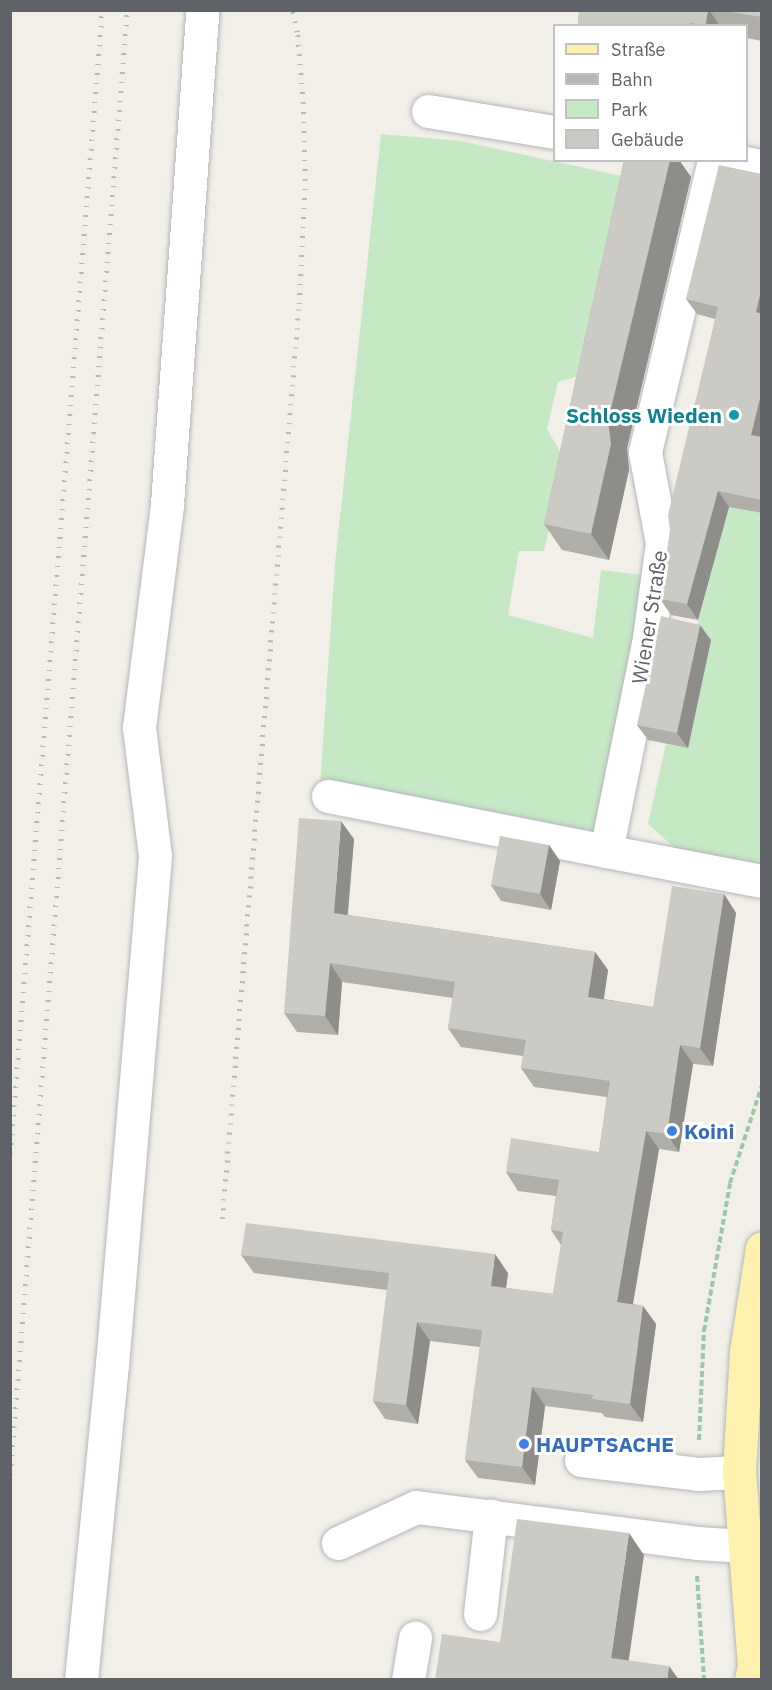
<!DOCTYPE html>
<meta charset="utf-8">
<style>
body{margin:0}
#map{position:relative;width:772px;height:1690px;overflow:hidden;background:#f1efe8;font-family:"IBM Plex Sans",sans-serif}
div>[style]{position:absolute}
.green>*{inset:0;background:#c5e8c5}
.path>*{height:4px;margin-top:-2px;transform-origin:0;background:repeating-linear-gradient(90deg,#9cc7a9 0 6px,transparent 0 9px)}
.roads{filter:drop-shadow(0 0 2px #b5b8bc) drop-shadow(0 0 2px #b5b8bc)}
.minor>*{height:33px;margin:-16.5px;padding:0 16.5px;transform-origin:16.5px;border-radius:16.5px;background:#fff}
.major>*{height:33px;margin:-16.5px;padding:0 16.5px;transform-origin:16.5px;border-radius:16.5px;background:#fff2af}
.rail>*{height:4.5px;margin-top:-2.25px;transform-origin:0;background:repeating-linear-gradient(90deg,#b6b7b8 0 1.5px,transparent 0 9.5px)}
.wall>*{inset:0;background:#afaea9}
.shaded-wall>*{inset:0;background:#8f8d8a}
.building>*{inset:0;background:#cccac5}
.dots>*{width:16px;height:16px;translate:-50% -50%;box-sizing:border-box;border:3px solid #fff;border-radius:50%}
span{translate:-50% -50%;white-space:nowrap;text-align:center;line-height:1.15;-webkit-text-stroke:6px #fff;paint-order:stroke}
.culture-label{font-size:21px;color:#0d838f;font-weight:700}
.right{translate:-100% -50%;text-align:right}
.street-label{font-size:21px;color:#5f6368}
.shop-label{font-size:21px;color:#366cbe;font-weight:700}
.left{translate:0 -50%;text-align:left}
.frame{position:absolute;inset:0;border:12px solid #5f6368;pointer-events:none}
.legend{position:absolute;left:553px;top:24px;width:195px;height:138px;box-sizing:border-box;background:#fff;border:2px solid #bfc1c3;margin:0;padding:8px 10px;list-style:none;font-size:18px;color:#5f6368}
.legend li{display:flex;align-items:center;gap:12px;height:30px}
.legend b{width:30px;border:2px solid #bfc1c3}
</style>
<div id="map">
<div class="green">
<div style="clip-path:polygon(381px 134px,461px 141px,626px 177px,585px 374px,558px 382px,547px 429px,565px 460px,544px 551px,519px 551px,508px 615px,593px 638px,601px 570px,657px 577px,606px 851px,320px 786px,335px 564px)"></div>
<div style="clip-path:polygon(729px 507px,761px 513px,761px 870px,685px 857px,648px 824px,666px 744px,688px 748px,694px 637px)"></div>
</div>
<div class="path">
<div style="left:699px;top:1440px;width:109px;rotate:-87.4deg"></div>
<div style="left:704px;top:1331px;width:150px;rotate:-80deg"></div>
<div style="left:730px;top:1183px;width:103px;rotate:-71.9deg"></div>
<div style="left:697px;top:1576px;width:104px;rotate:86.1deg"></div>
</div>
<div class="roads">
<div class="minor">
<div style="left:428px;top:111px;width:128px;rotate:9.5deg"></div>
<div style="left:714px;top:160px;width:300px;rotate:103.3deg"></div>
<div style="left:645px;top:452px;width:93px;rotate:79.4deg"></div>
<div style="left:662px;top:543px;width:96px;rotate:97.8deg"></div>
<div style="left:649px;top:638px;width:217px;rotate:101.4deg"></div>
<div style="left:606px;top:851px;width:159px;rotate:10.9deg"></div>
<div style="left:728px;top:160px;width:35px;rotate:10deg"></div>
<div style="left:328px;top:796px;width:283px;rotate:11.2deg"></div>
<div style="left:581px;top:1460px;width:118px;rotate:6.8deg"></div>
<div style="left:698px;top:1474px;width:41px;rotate:-2.8deg"></div>
<div style="left:338px;top:1543px;width:86px;rotate:-24.8deg"></div>
<div style="left:416px;top:1507px;width:283px;rotate:7.3deg"></div>
<div style="left:697px;top:1543px;width:47px;rotate:3.7deg"></div>
<div style="left:480px;top:1614px;width:99px;rotate:-83.6deg"></div>
<div style="left:81px;top:1680px;width:317px;rotate:-84.4deg"></div>
<div style="left:112px;top:1365px;width:511px;rotate:-85.17deg"></div>
<div style="left:155px;top:856px;width:130px;rotate:-97.1deg"></div>
<div style="left:139px;top:727px;width:225px;rotate:-82.8deg"></div>
<div style="left:167px;top:504px;width:495px;rotate:-85.9deg"></div>
<div style="left:408px;top:1680px;width:43px;rotate:-80.5deg"></div>
</div>
<div class="major">
<div style="left:751px;top:1680px;width:14px;rotate:-78deg"></div>
<div style="left:754px;top:1666px;width:195px;rotate:-94.4deg"></div>
<div style="left:739px;top:1472px;width:120px;rotate:-86.7deg"></div>
<div style="left:746px;top:1352px;width:105px;rotate:-81.3deg"></div>
</div>
</div>
<div class="rail">
<div style="left:10px;top:1154px;width:1148px;rotate:-85.4deg"></div>
<div style="left:222px;top:1219px;width:918px;rotate:-85.19deg"></div>
<div style="left:299px;top:304px;width:124px;rotate:-87.2deg"></div>
<div style="left:305px;top:180px;width:77px;rotate:-91.5deg"></div>
<div style="left:303px;top:103px;width:71px;rotate:-94.8deg"></div>
<div style="left:297px;top:32px;width:23px;rotate:-103deg"></div>
<div style="left:10px;top:1475px;width:1470px;rotate:-85.43deg"></div>
</div>
<div class="wall">
<div style="clip-path:polygon(579px 10px,762px 10px,762px 41px,747px 38px,747px 26px,578px 26px)"></div>
<div style="clip-path:polygon(624px 160px,679px 160px,691px 177px,627px 448px,629px 470px,609px 560px,562px 550px,544px 524px)"></div>
<div style="clip-path:polygon(762px 174px,762px 513px,729px 507px,698px 620px,671px 615px,660px 599px,715px 319px,697px 314px,686px 299px)"></div>
<div style="clip-path:polygon(711px 640px,688px 748px,648px 740px,637px 725px)"></div>
<div style="clip-path:polygon(354px 839px,348px 915px,595px 952px,608px 970px,604px 999px,653px 1007px,724px 894px,736px 913px,713px 1066px,693px 1064px,679px 1152px,659px 1149px,633px 1304px,643px 1306px,656px 1324px,643px 1422px,605px 1417px,602px 1413px,545px 1406px,535px 1485px,478px 1478px,465px 1460px,480px 1347px,430px 1341px,418px 1424px,385px 1419px,373px 1401px,387px 1290px,254px 1273px,241px 1255px,508px 1273px,506px 1288px,553px 1294px,561px 1245px,551px 1230px,556px 1196px,518px 1191px,506px 1172px,599px 1152px,607px 1097px,534px 1087px,521px 1068px,523px 1056px,461px 1047px,448px 1028px,453px 998px,342px 982px,338px 1035px,297px 1032px,284px 1013px)"></div>
<div style="clip-path:polygon(549px 845px,560px 861px,551px 910px,501px 901px,491px 885px)"></div>
</div>
<div class="shaded-wall">
<div style="clip-path:polygon(708px 10px,709px 10px,720px 26px,706px 26px)"></div>
<div style="clip-path:polygon(670px 160px,679px 160px,691px 177px,627px 448px,629px 470px,609px 560px,591px 534px,608px 421px)"></div>
<div style="clip-path:polygon(762px 286px,762px 321px,756px 312px)"></div>
<div style="clip-path:polygon(762px 390px,762px 450px,751px 435px)"></div>
<div style="clip-path:polygon(718px 491px,729px 507px,698px 620px,687px 604px)"></div>
<div style="clip-path:polygon(700px 625px,711px 640px,688px 748px,677px 733px)"></div>
<div style="clip-path:polygon(341px 821px,354px 839px,346px 931px,334px 913px)"></div>
<div style="clip-path:polygon(549px 845px,560px 861px,551px 910px,540px 894px)"></div>
<div style="clip-path:polygon(724px 894px,736px 913px,713px 1066px,700px 1048px)"></div>
<div style="clip-path:polygon(595px 952px,608px 970px,601px 1015px,588px 997px)"></div>
<div style="clip-path:polygon(330px 963px,342px 982px,338px 1035px,325px 1016px)"></div>
<div style="clip-path:polygon(680px 1045px,693px 1064px,679px 1152px,667px 1134px)"></div>
<div style="clip-path:polygon(646px 1131px,659px 1149px,630px 1321px,617px 1302px)"></div>
<div style="clip-path:polygon(495px 1254px,508px 1273px,504px 1305px,491px 1286px)"></div>
<div style="clip-path:polygon(643px 1306px,656px 1324px,643px 1422px,630px 1404px)"></div>
<div style="clip-path:polygon(417px 1322px,430px 1341px,418px 1424px,406px 1405px)"></div>
<div style="clip-path:polygon(532px 1387px,545px 1406px,535px 1485px,522px 1467px)"></div>
<div style="clip-path:polygon(629px 1533px,644px 1555px,626px 1679px,611px 1658px)"></div>
<div style="clip-path:polygon(669px 1666px,679px 1680px,667px 1680px)"></div>
</div>
<div class="building">
<div style="clip-path:polygon(579px 10px,708px 10px,705px 25px,690px 23px,690px 26px,578px 26px)"></div>
<div style="clip-path:polygon(719px 10px,762px 10px,762px 17px)"></div>
<div style="clip-path:polygon(624px 160px,670px 160px,608px 421px,611px 444px,591px 534px,544px 524px)"></div>
<div style="clip-path:polygon(719px 165px,762px 174px,762px 286px,756px 312px,762px 314px,762px 390px,751px 435px,762px 437px,762px 500px,718px 491px,687px 604px,660px 599px,670px 530px,668px 515px,718px 307px,686px 299px)"></div>
<div style="clip-path:polygon(661px 616px,700px 625px,677px 733px,637px 725px)"></div>
<div style="clip-path:polygon(299px 818px,341px 821px,334px 913px,595px 952px,588px 997px,653px 1007px,672px 886px,724px 894px,700px 1048px,680px 1045px,667px 1134px,646px 1131px,617px 1302px,643px 1306px,630px 1404px,592px 1399px,593px 1395px,532px 1387px,522px 1467px,465px 1460px,482px 1330px,417px 1322px,406px 1405px,373px 1401px,389px 1273px,241px 1255px,246px 1223px,495px 1254px,491px 1286px,553px 1294px,563px 1232px,551px 1230px,559px 1180px,506px 1172px,511px 1138px,599px 1152px,610px 1081px,521px 1068px,526px 1040px,448px 1028px,455px 982px,330px 963px,325px 1016px,284px 1013px)"></div>
<div style="clip-path:polygon(500px 836px,549px 845px,540px 894px,491px 885px)"></div>
<div style="clip-path:polygon(517px 1519px,629px 1533px,611px 1658px,669px 1666px,667px 1680px,435px 1680px,442px 1634px,500px 1642px)"></div>
</div>
<div class="dots">
<div style="left:734px;top:415px;background:#0f9aa8"></div>
<div style="left:672px;top:1131px;background:#3f7fe0"></div>
<div style="left:524px;top:1444px;background:#3f7fe0"></div>
</div>
<div class="culture-label">
<span class="right" style="left:722px;top:415px">Schloss Wieden</span>
</div>
<div class="street-label">
<span style="left:649px;top:617px;rotate:-81deg">Wiener Straße</span>
</div>
<div class="shop-label">
<span class="left" style="left:684px;top:1131px">Koini</span>
<span class="left" style="left:536px;top:1444px">HAUPTSACHE</span>
</div>
<div class="frame"></div>
<ul class="legend">
<li><b style="height:8px;background:#fff2af"></b>Straße</li>
<li><b style="height:8px;background:#b6b7b8"></b>Bahn</li>
<li><b style="height:16px;background:#c5e8c5"></b>Park</li>
<li><b style="height:16px;background:#cccac5"></b>Gebäude</li>
</ul>
</div>
